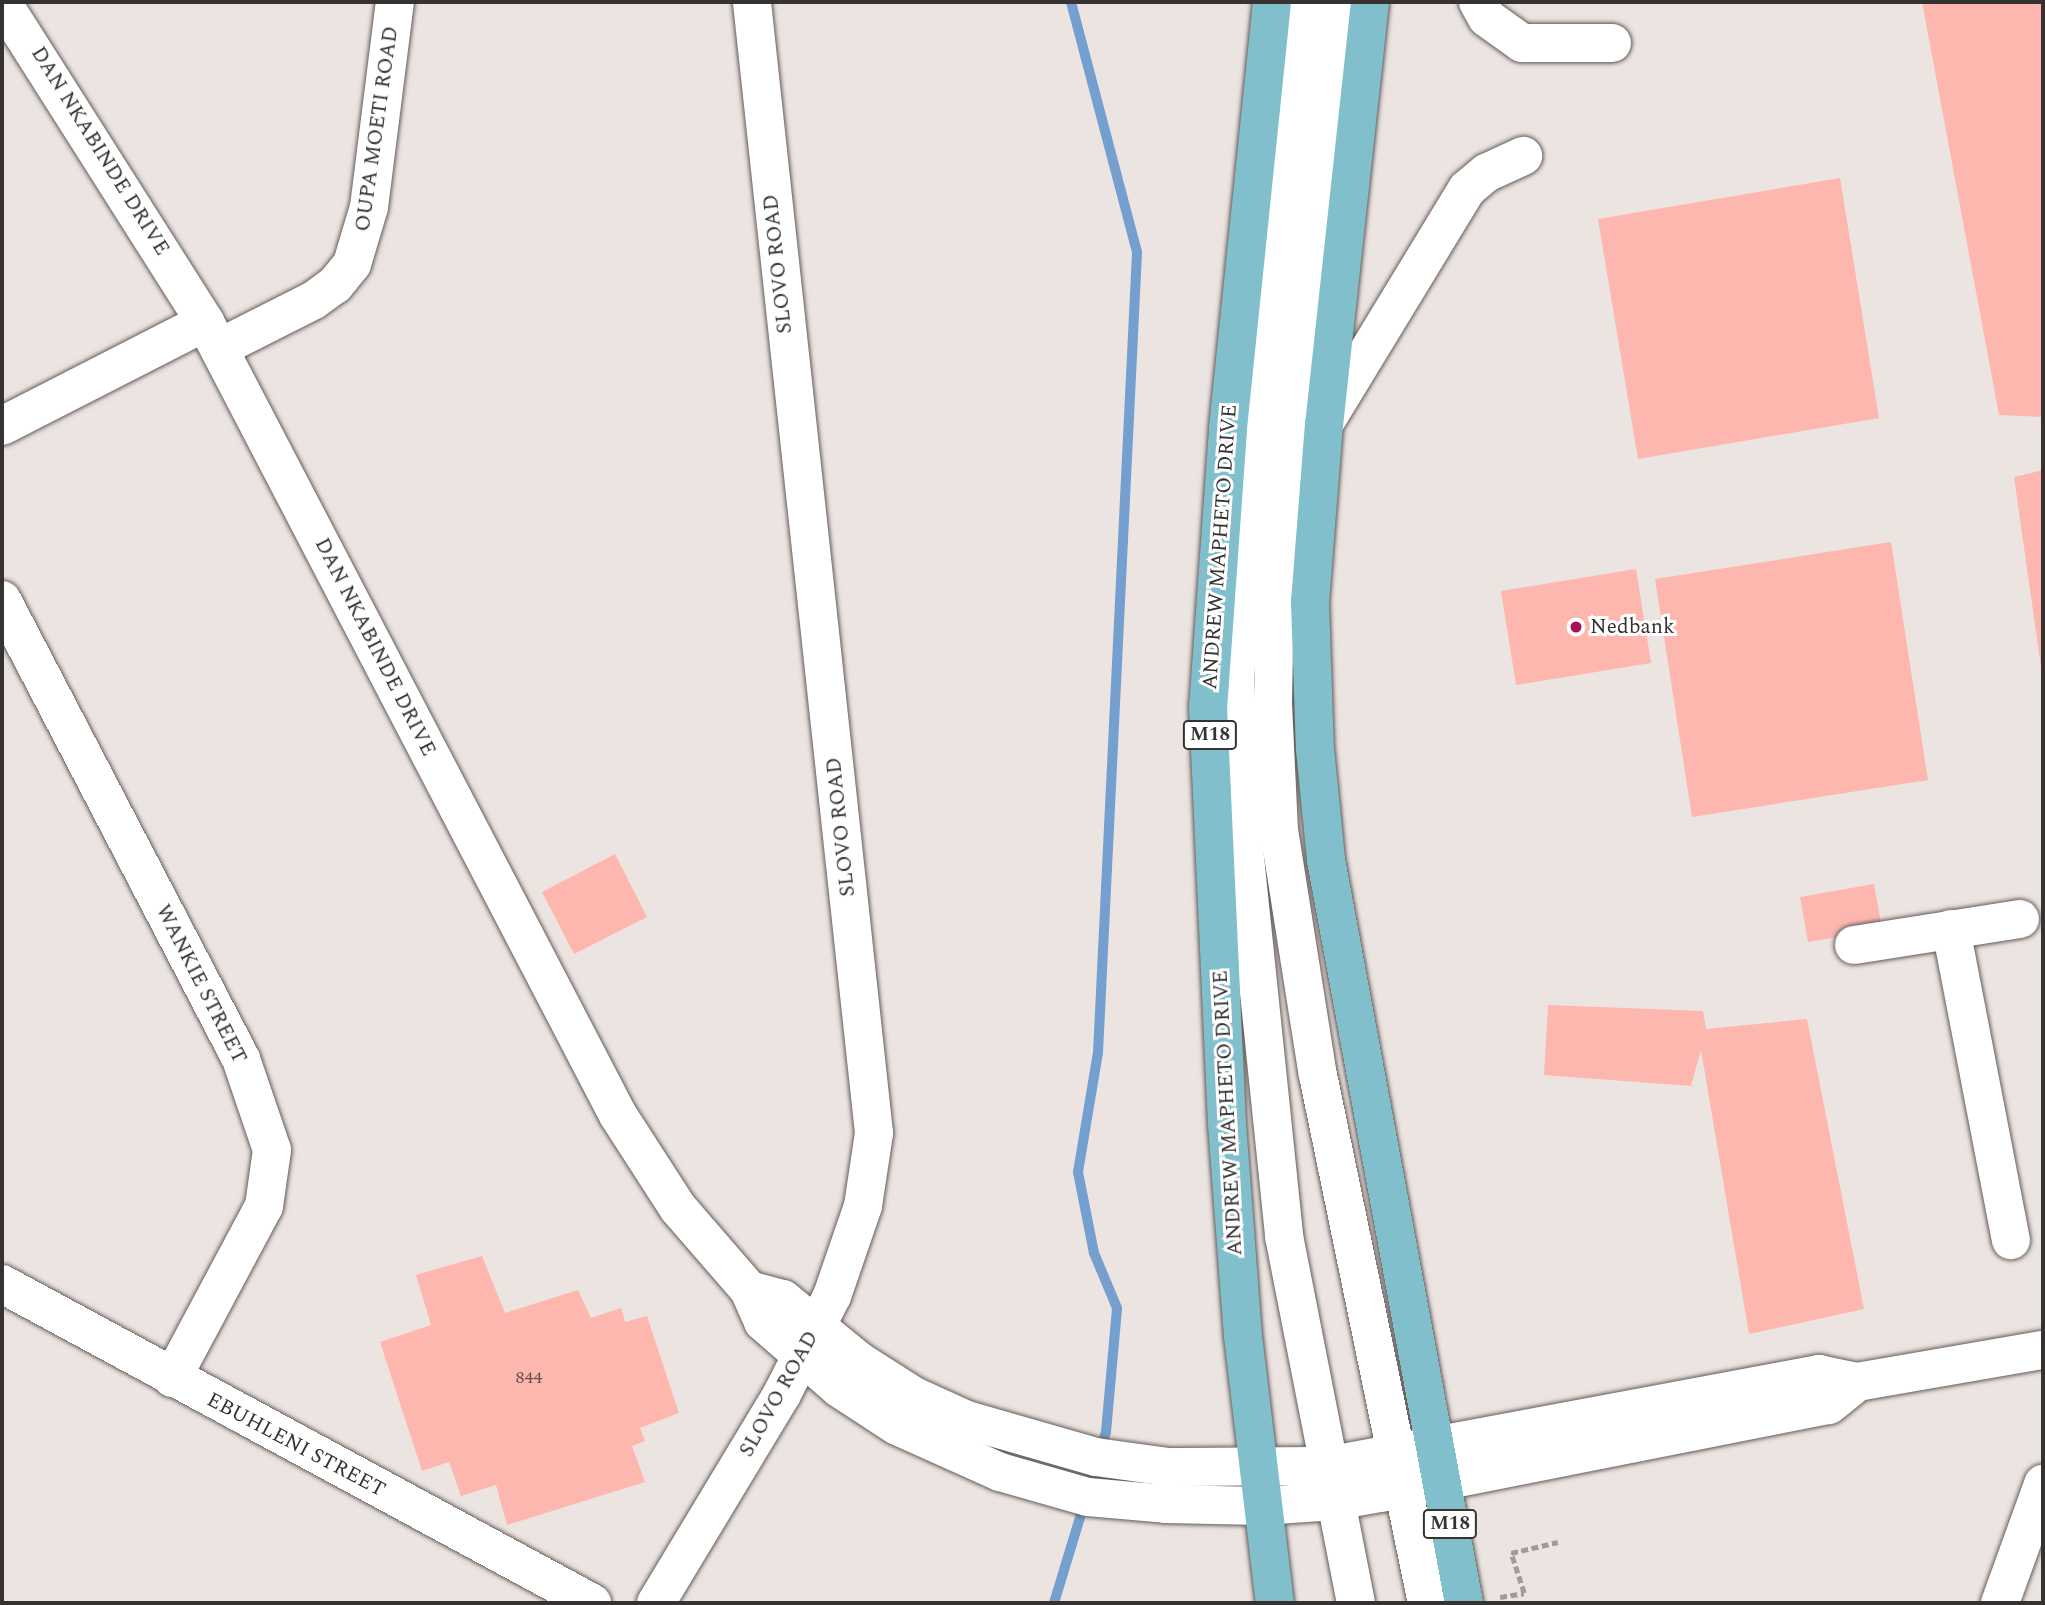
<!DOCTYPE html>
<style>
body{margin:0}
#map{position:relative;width:2045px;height:1605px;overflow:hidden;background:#ece4e0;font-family:Spectral,serif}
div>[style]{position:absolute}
.stream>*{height:10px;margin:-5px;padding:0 5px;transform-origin:5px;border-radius:5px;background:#759fce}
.building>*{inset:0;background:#feb7af}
.path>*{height:4.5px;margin-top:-2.25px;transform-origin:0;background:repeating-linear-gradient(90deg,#a19b98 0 7px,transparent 0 10.5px)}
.roads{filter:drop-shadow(0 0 2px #635c59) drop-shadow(0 0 2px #635c59)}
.minor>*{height:38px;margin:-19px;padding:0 19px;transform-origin:19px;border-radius:19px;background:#fff}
.major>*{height:38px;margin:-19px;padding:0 19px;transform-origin:19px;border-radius:19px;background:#80bfcb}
.dots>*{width:19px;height:19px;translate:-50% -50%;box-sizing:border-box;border:4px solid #fff;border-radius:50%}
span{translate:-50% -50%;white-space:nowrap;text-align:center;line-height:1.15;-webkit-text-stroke:6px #fff;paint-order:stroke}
.number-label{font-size:18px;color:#675350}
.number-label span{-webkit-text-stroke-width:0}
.shield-label span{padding:2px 5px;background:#fff;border:2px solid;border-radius:5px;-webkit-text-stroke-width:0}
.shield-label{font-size:19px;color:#353231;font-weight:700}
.street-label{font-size:21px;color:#353231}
.poi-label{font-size:21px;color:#353231}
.left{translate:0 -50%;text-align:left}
.frame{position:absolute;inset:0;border:4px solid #353231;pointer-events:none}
</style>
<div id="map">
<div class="stream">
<div style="left:1054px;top:1603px;width:179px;rotate:-73.1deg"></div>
<div style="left:1106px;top:1432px;width:124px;rotate:-84.9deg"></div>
<div style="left:1117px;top:1308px;width:60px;rotate:-112.7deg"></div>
<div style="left:1094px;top:1253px;width:83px;rotate:-101.2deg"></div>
<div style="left:1078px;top:1172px;width:121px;rotate:-80.5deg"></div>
<div style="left:1098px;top:1053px;width:802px;rotate:-87.21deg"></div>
<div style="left:1137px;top:252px;width:259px;rotate:-104.8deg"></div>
</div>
<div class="building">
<div style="clip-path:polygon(1922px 2px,2043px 2px,2043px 417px,1999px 415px)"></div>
<div style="clip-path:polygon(1840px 178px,1879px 418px,1638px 459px,1598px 219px)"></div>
<div style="clip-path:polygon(2043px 470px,2043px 673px,2042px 674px,2014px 477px)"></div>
<div style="clip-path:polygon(1891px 542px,1928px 780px,1692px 817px,1655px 579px)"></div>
<div style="clip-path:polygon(1636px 569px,1651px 663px,1516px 685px,1501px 591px)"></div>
<div style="clip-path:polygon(615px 854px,647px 917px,574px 954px,542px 892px)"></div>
<div style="clip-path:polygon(1874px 884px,1882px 929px,1808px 942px,1800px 897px)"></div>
<div style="clip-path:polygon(1548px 1005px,1703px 1011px,1706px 1029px,1807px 1019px,1864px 1309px,1749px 1334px,1701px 1050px,1691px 1086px,1544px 1075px)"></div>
<div style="clip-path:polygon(482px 1256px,505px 1313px,578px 1290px,591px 1318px,621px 1308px,625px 1322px,647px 1316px,679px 1413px,640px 1428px,645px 1441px,632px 1446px,645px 1482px,507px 1525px,496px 1485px,461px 1496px,449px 1462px,422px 1471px,380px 1342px,431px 1325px,416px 1275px)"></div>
</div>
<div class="path">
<div style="left:1500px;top:1597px;width:24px;rotate:-9deg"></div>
<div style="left:1524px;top:1593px;width:42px;rotate:-108deg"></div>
<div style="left:1511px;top:1553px;width:48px;rotate:-13.2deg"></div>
</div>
<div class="roads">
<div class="minor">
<div style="left:2px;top:2px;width:379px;rotate:57.6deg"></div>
<div style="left:205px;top:322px;width:894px;rotate:62.49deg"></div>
<div style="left:618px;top:1115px;width:111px;rotate:57.2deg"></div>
<div style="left:678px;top:1208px;width:108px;rotate:49.1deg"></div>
<div style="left:749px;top:1290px;width:35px;rotate:66deg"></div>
<div style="left:763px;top:1322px;width:101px;rotate:41deg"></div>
<div style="left:839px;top:1388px;width:69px;rotate:33.2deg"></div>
<div style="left:897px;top:1426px;width:113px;rotate:24.1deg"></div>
<div style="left:1000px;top:1472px;width:91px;rotate:15.9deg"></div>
<div style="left:1088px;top:1497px;width:78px;rotate:5.1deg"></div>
<div style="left:1166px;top:1504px;width:96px;rotate:1.2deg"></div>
<div style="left:1262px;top:1506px;width:73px;rotate:-3.9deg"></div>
<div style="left:1335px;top:1501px;width:69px;rotate:-10deg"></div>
<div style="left:1403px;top:1489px;width:434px;rotate:-11.2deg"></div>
<div style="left:1829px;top:1405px;width:36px;rotate:-39deg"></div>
<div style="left:1303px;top:2px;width:481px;rotate:96.4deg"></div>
<div style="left:1249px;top:480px;width:201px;rotate:94deg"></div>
<div style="left:1235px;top:681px;width:147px;rotate:87.3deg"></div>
<div style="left:1242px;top:828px;width:410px;rotate:84.1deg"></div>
<div style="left:1284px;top:1236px;width:374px;rotate:78.9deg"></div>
<div style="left:1333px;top:2px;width:590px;rotate:95.64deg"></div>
<div style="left:1275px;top:589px;width:115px;rotate:91deg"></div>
<div style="left:1273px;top:704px;width:126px;rotate:87.3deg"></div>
<div style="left:1279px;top:830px;width:248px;rotate:81deg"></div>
<div style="left:1318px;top:1075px;width:539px;rotate:78.34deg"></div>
<div style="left:1478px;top:2px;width:18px;rotate:61deg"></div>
<div style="left:1487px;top:18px;width:43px;rotate:35.5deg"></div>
<div style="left:1522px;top:43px;width:90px"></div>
<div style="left:219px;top:348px;width:106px;rotate:-26.8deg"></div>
<div style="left:314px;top:300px;width:26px;rotate:-36deg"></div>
<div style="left:335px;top:285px;width:27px;rotate:-51deg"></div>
<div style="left:352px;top:264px;width:59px;rotate:-73.4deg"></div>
<div style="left:369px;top:207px;width:207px;rotate:-82.8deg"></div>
<div style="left:1324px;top:424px;width:275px;rotate:-58.7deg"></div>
<div style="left:1467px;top:189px;width:25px;rotate:-40deg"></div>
<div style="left:1486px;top:173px;width:41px;rotate:-24.7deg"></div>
<div style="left:2px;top:426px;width:228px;rotate:-27.1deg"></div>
<div style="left:2px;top:600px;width:517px;rotate:62.49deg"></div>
<div style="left:241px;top:1059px;width:96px;rotate:71.2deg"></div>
<div style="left:272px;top:1150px;width:57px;rotate:98.1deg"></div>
<div style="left:264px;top:1206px;width:195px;rotate:118.1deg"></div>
<div style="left:1951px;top:929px;width:317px;rotate:79.1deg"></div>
<div style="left:1854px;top:945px;width:168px;rotate:-8.9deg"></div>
<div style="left:2px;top:1284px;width:671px;rotate:28.4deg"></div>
<div style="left:749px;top:1290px;width:35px;rotate:15deg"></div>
<div style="left:783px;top:1299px;width:98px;rotate:39.2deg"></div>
<div style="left:859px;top:1361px;width:65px;rotate:32.5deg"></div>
<div style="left:914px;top:1396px;width:58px;rotate:24.4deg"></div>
<div style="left:967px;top:1420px;width:134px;rotate:16deg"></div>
<div style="left:1096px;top:1457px;width:73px;rotate:7.9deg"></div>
<div style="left:1168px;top:1467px;width:159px;rotate:-0.4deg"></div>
<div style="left:1327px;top:1466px;width:501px;rotate:-10.59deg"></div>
<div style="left:1819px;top:1374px;width:39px;rotate:12deg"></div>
<div style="left:1857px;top:1382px;width:189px;rotate:-9.8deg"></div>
<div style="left:656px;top:1603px;width:244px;rotate:-58.9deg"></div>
<div style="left:782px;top:1394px;width:110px;rotate:-63deg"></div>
<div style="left:832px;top:1296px;width:95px;rotate:-71deg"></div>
<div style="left:863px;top:1206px;width:74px;rotate:-81.4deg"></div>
<div style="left:874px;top:1133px;width:1138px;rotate:-96.16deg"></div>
<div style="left:2000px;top:1603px;width:127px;rotate:-70.1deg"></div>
</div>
<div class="major">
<div style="left:1272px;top:2px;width:430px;rotate:95.9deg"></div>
<div style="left:1228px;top:430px;width:277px;rotate:94.1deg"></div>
<div style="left:1208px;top:706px;width:418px;rotate:87.4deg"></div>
<div style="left:1227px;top:1124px;width:213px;rotate:85.7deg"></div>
<div style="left:1243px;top:1336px;width:269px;rotate:83.2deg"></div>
<div style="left:1370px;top:2px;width:424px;rotate:96.2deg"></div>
<div style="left:1324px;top:424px;width:179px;rotate:94.5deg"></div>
<div style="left:1310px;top:602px;width:147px;rotate:88.1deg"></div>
<div style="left:1315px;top:749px;width:112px;rotate:84.3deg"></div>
<div style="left:1326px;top:860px;width:756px;rotate:79.48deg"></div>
</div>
</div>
<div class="dots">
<div style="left:1576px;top:627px;background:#a1145c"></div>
</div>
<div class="number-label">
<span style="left:529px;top:1378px">844</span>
</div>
<div class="shield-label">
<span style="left:1210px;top:735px">M18</span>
<span style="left:1450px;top:1524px">M18</span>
</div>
<div class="street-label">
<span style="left:377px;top:129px;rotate:-82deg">OUPA MOETI ROAD</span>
<span style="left:100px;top:151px;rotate:58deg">DAN NKABINDE DRIVE</span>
<span style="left:778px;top:264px;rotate:-96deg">SLOVO ROAD</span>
<span style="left:1220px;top:547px;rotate:-86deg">ANDREW MAPHETO DRIVE</span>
<span style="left:375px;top:647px;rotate:63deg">DAN NKABINDE DRIVE</span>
<span style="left:841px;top:827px;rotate:-96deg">SLOVO ROAD</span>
<span style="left:201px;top:984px;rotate:63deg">WANKIE STREET</span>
<span style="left:1228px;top:1113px;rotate:-93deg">ANDREW MAPHETO DRIVE</span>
<span style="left:779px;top:1394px;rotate:-61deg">SLOVO ROAD</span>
<span style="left:296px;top:1445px;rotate:28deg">EBUHLENI STREET</span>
</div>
<div class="poi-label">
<span class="left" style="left:1590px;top:627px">Nedbank</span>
</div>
<div class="frame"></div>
</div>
